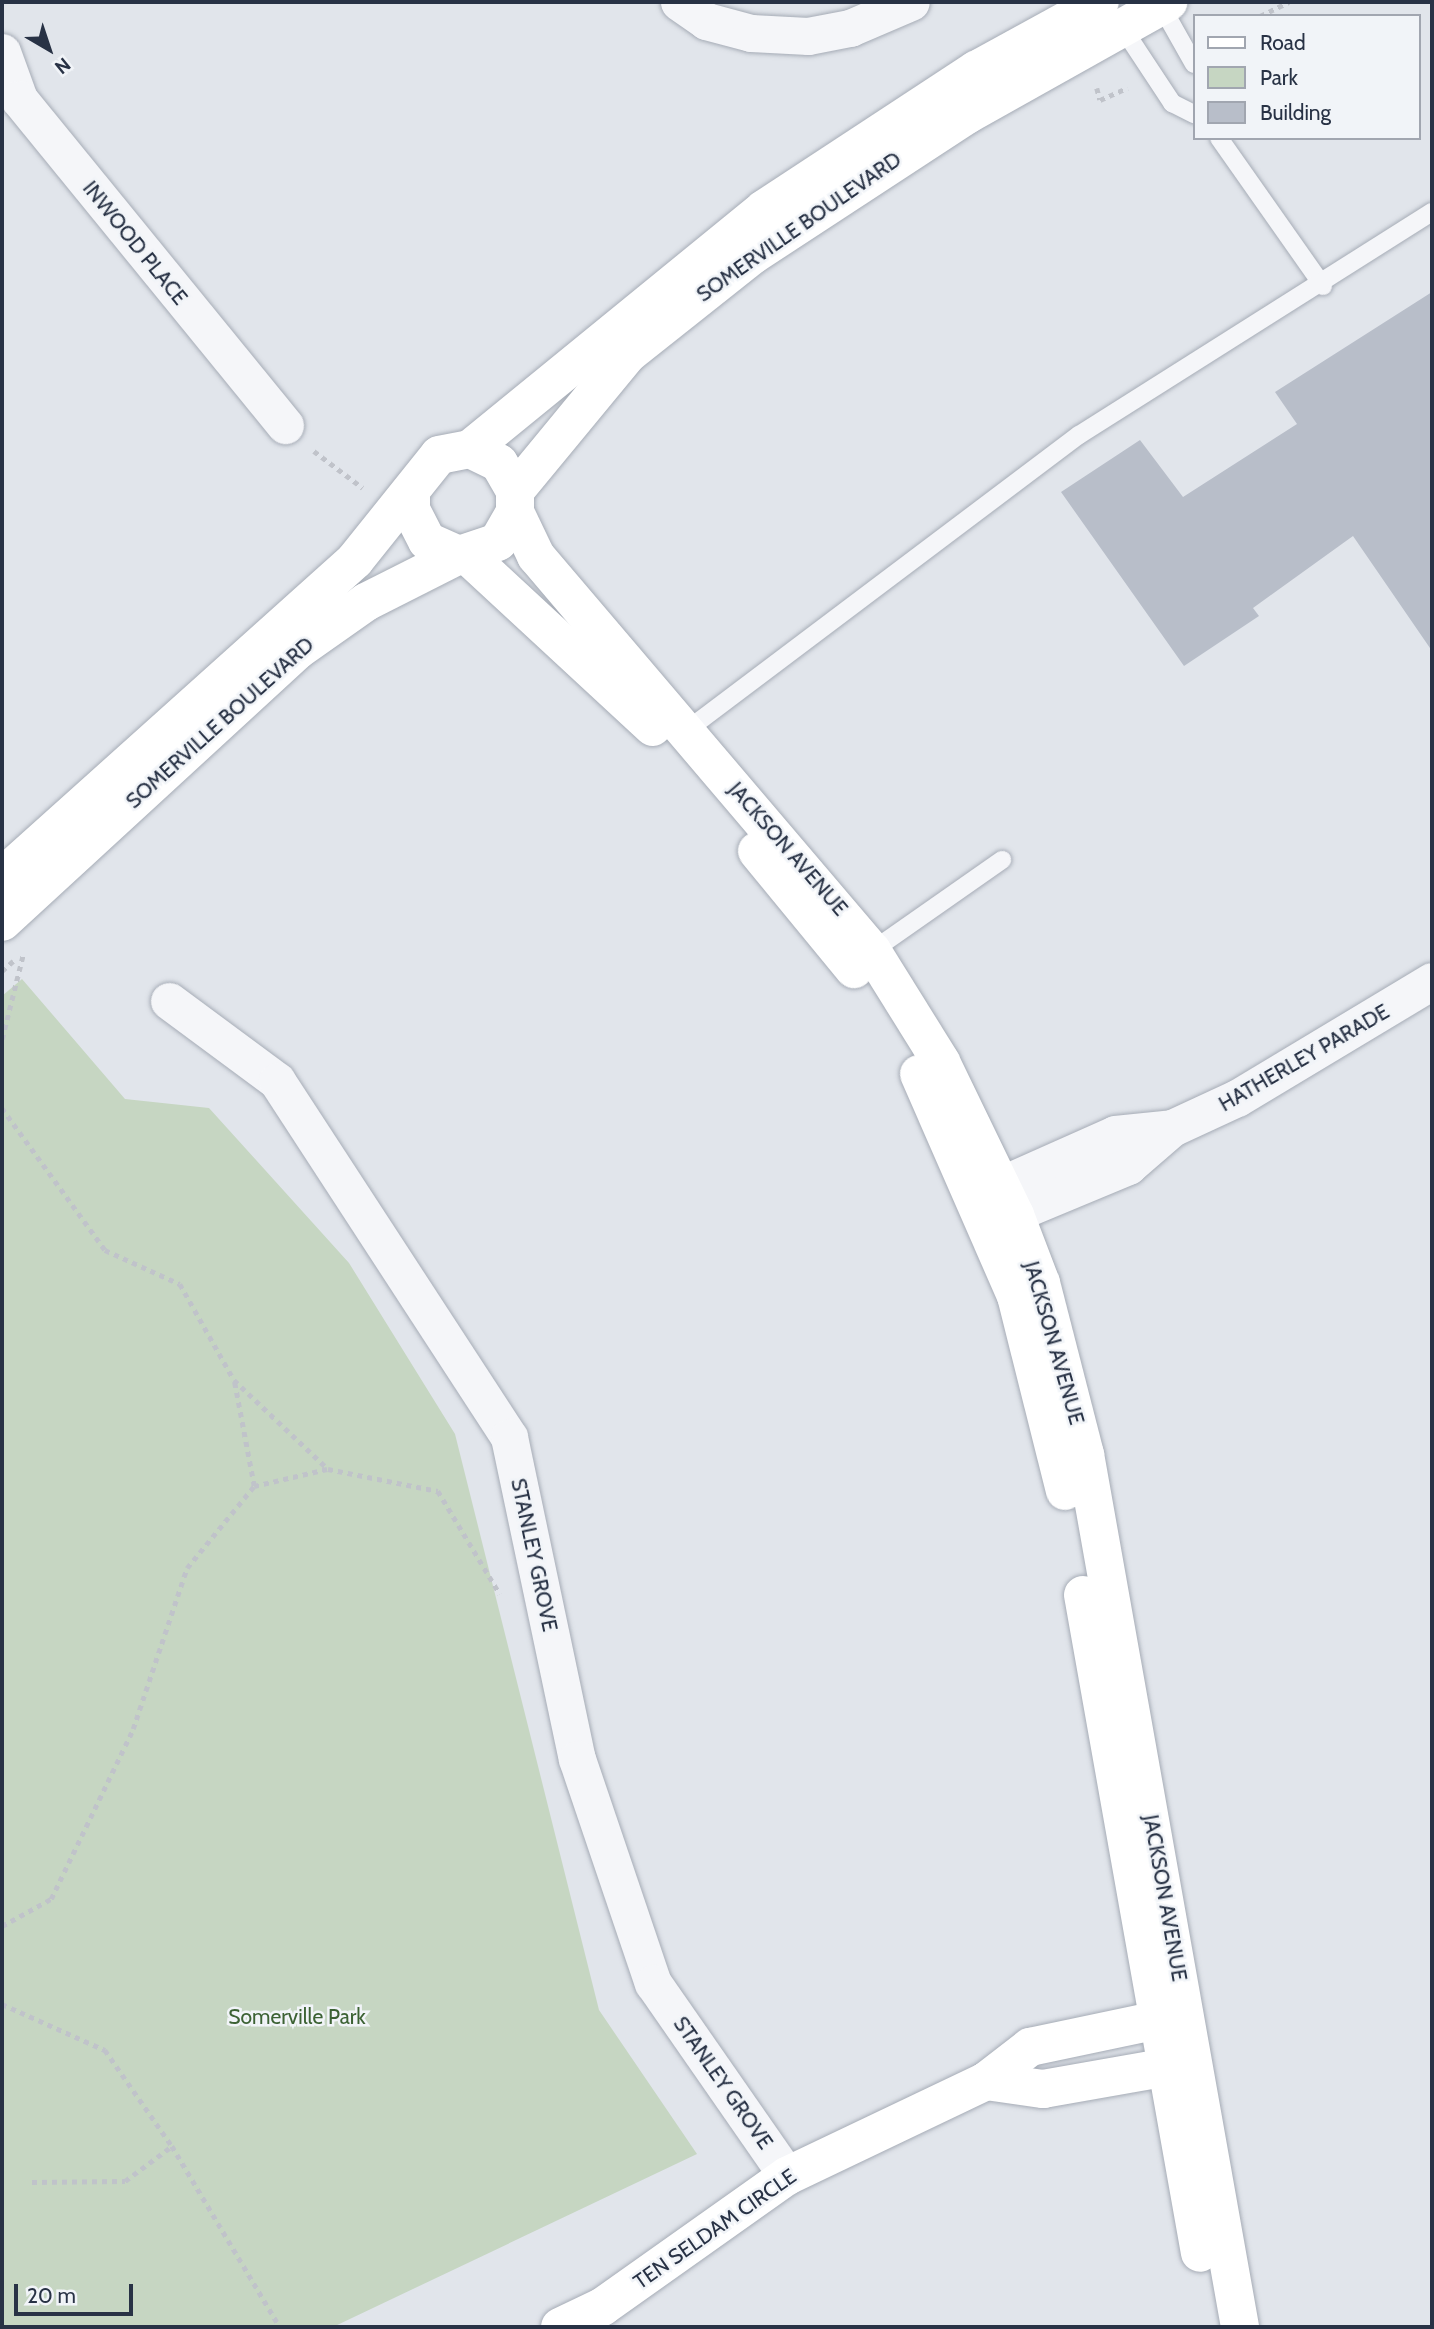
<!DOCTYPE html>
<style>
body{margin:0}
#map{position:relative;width:1434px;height:2329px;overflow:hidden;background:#e1e5eb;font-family:Cabin,sans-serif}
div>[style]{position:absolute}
.green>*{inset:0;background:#c6d6c2}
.building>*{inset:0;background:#b8bec9}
.path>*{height:4.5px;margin-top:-2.25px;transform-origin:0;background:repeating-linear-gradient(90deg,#c0c3ca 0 5px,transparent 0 10px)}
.roads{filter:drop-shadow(0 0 2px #a6acb6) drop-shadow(0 0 2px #a6acb6)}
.lane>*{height:18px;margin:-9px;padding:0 9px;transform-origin:9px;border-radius:9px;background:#f5f6f9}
.street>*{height:37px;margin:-18.5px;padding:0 18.5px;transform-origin:18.5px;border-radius:18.5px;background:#f5f6f9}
.secondary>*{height:38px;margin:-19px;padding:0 19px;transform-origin:19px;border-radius:19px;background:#fff}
span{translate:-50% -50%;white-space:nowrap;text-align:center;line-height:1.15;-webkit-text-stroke:5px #f1f4f8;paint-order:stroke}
.street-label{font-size:21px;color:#283245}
.park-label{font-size:21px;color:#3c6234}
.frame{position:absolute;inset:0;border:4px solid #283245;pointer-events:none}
.legend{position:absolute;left:1193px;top:14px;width:228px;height:126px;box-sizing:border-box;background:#f1f4f8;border:2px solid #a1a6b0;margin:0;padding:9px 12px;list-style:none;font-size:21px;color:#283245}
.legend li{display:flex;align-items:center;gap:14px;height:35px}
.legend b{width:35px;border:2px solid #a1a6b0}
.north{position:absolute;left:14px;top:14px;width:70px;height:70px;-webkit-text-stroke:5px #f1f4f8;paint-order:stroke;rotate:141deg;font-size:19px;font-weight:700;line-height:28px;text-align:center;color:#283245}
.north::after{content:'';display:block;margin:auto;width:24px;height:32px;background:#283245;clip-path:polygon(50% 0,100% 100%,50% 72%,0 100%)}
.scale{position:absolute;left:14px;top:2284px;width:119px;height:32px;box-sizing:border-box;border:4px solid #283245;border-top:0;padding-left:9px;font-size:21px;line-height:24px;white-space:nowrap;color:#283245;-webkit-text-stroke:5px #f1f4f8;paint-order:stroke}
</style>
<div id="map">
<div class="green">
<div style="clip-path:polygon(22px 979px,125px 1099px,209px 1108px,349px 1263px,455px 1434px,599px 2010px,697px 2154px,333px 2327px,2px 2327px,2px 996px)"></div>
</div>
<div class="building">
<div style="clip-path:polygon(1432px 292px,1432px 651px,1353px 536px,1253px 608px,1259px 616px,1184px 666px,1061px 492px,1140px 440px,1183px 497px,1297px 424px,1275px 392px)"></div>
</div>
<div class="path">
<div style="left:1260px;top:16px;width:32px;rotate:-26deg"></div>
<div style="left:1097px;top:88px;width:12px;rotate:76deg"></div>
<div style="left:1100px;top:100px;width:30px;rotate:-24deg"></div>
<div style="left:314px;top:451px;width:61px;rotate:37.1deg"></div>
<div style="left:2px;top:971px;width:15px;rotate:-42deg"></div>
<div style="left:2px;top:1039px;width:87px;rotate:-76deg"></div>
<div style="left:2px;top:1108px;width:175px;rotate:54deg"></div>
<div style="left:105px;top:1250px;width:82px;rotate:24.4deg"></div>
<div style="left:180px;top:1284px;width:110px;rotate:60.6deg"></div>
<div style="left:234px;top:1380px;width:129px;rotate:43.4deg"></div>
<div style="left:328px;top:1469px;width:112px;rotate:11.3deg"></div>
<div style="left:438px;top:1491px;width:120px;rotate:59deg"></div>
<div style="left:254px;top:1486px;width:75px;rotate:-13.1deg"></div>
<div style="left:2px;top:1926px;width:56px;rotate:-28.9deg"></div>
<div style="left:51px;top:1899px;width:189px;rotate:-64.2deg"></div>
<div style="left:133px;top:1729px;width:170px;rotate:-71.5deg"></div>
<div style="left:187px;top:1568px;width:106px;rotate:-50.7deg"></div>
<div style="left:254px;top:1486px;width:108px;rotate:-100.7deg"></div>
<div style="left:2px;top:2004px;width:113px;rotate:24.1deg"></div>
<div style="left:105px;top:2050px;width:117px;rotate:55.1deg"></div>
<div style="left:172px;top:2146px;width:211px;rotate:59.2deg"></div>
<div style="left:32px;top:2182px;width:93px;rotate:-0.6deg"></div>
<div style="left:125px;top:2181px;width:59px;rotate:-36.7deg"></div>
</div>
<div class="roads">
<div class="lane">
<div style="left:1159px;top:2px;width:71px;rotate:60.6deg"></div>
<div style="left:1120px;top:24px;width:95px;rotate:56.6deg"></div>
<div style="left:1172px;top:103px;width:25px;rotate:27deg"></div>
<div style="left:1219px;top:138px;width:181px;rotate:54.9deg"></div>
<div style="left:686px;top:731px;width:492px;rotate:-37deg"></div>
<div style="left:1079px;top:435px;width:418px;rotate:-32.3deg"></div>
<div style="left:872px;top:951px;width:159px;rotate:-35deg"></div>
</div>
<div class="street">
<div style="left:679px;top:2px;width:33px;rotate:35deg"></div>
<div style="left:706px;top:21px;width:47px;rotate:14.9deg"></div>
<div style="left:751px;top:33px;width:57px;rotate:3deg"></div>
<div style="left:808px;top:36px;width:43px;rotate:-10.8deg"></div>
<div style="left:850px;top:28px;width:66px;rotate:-23.1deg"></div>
<div style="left:2px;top:52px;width:50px;rotate:70.1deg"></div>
<div style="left:19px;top:99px;width:421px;rotate:50.8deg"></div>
<div style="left:169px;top:1001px;width:134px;rotate:36.5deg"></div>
<div style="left:277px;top:1081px;width:425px;rotate:56.9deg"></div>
<div style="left:509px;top:1437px;width:329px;rotate:78.1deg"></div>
<div style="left:577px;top:1759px;width:237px;rotate:71.3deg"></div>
<div style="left:653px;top:1983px;width:235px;rotate:55.2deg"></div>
<div style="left:976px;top:1196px;width:152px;rotate:-24deg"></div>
<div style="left:1115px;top:1134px;width:57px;rotate:-6deg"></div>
<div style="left:989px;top:1224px;width:151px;rotate:-22.6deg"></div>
<div style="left:1128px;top:1166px;width:58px;rotate:-40.8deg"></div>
<div style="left:1172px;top:1128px;width:72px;rotate:-24.8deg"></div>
<div style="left:1237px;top:1098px;width:227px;rotate:-31deg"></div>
</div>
<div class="secondary">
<div style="left:470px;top:449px;width:380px;rotate:-39.2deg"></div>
<div style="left:764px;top:209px;width:254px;rotate:-33.3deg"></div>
<div style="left:976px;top:70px;width:141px;rotate:-28.7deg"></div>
<div style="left:515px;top:491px;width:178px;rotate:-50.5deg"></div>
<div style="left:628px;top:354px;width:159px;rotate:-38.4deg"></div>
<div style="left:753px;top:255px;width:256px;rotate:-33.2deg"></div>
<div style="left:967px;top:115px;width:231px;rotate:-29.3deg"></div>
<div style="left:515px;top:512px;width:49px;rotate:64.5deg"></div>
<div style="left:536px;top:556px;width:519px;rotate:49.61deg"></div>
<div style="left:872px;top:951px;width:131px;rotate:58.1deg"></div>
<div style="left:941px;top:1062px;width:170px;rotate:64.2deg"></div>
<div style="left:1015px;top:1215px;width:73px;rotate:69.1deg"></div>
<div style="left:1041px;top:1283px;width:177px;rotate:75.6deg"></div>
<div style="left:1085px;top:1454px;width:887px;rotate:79.93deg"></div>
<div style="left:467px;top:555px;width:253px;rotate:42.8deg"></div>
<div style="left:757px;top:851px;width:153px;rotate:50.6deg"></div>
<div style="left:2px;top:877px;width:474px;rotate:-41.9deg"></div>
<div style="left:355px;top:560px;width:134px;rotate:-51.3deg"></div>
<div style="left:439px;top:455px;width:32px;rotate:-11deg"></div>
<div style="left:470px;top:449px;width:32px;rotate:26deg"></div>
<div style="left:499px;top:463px;width:32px;rotate:60deg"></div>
<div style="left:515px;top:491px;width:21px;rotate:90deg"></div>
<div style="left:515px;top:512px;width:34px;rotate:120deg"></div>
<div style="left:498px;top:542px;width:41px;rotate:161.6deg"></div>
<div style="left:459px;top:555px;width:35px;rotate:-156deg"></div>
<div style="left:427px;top:541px;width:35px;rotate:-117deg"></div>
<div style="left:411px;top:510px;width:17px;rotate:-90deg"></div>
<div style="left:2px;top:922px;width:402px;rotate:-42.6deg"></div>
<div style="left:298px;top:650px;width:83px;rotate:-35.2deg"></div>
<div style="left:366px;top:602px;width:104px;rotate:-26.8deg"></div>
<div style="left:919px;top:1074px;width:242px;rotate:66.4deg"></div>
<div style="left:1016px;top:1296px;width:201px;rotate:75.9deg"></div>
<div style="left:1083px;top:1595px;width:668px;rotate:79.92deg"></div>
<div style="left:986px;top:2081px;width:58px;rotate:8deg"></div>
<div style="left:1043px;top:2089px;width:150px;rotate:-10deg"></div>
<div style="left:560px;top:2327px;width:47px;rotate:-25.5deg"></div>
<div style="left:602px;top:2307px;width:227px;rotate:-35.3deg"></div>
<div style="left:787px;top:2176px;width:221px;rotate:-25.5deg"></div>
<div style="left:986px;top:2081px;width:56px;rotate:-37.7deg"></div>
<div style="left:1030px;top:2047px;width:155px;rotate:-11.9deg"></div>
</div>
</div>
<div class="street-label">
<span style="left:799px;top:227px;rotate:-35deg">SOMERVILLE BOULEVARD</span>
<span style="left:135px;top:243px;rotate:51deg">INWOOD PLACE</span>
<span style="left:220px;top:723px;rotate:-42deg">SOMERVILLE BOULEVARD</span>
<span style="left:788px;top:849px;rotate:49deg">JACKSON AVENUE</span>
<span style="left:1304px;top:1058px;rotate:-30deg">HATHERLEY PARADE</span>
<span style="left:1054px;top:1343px;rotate:74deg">JACKSON AVENUE</span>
<span style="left:534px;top:1555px;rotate:78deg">STANLEY GROVE</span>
<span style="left:1165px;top:1898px;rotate:80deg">JACKSON AVENUE</span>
<span style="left:723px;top:2083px;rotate:55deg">STANLEY GROVE</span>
<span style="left:715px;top:2229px;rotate:-35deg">TEN SELDAM CIRCLE</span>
</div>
<div class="park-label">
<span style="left:297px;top:2017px">Somerville Park</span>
</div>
<div class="frame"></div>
<ul class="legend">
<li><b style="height:9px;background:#fff"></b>Road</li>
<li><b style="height:19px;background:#c6d6c2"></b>Park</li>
<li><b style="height:19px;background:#b8bec9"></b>Building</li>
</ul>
<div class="north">N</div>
<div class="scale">20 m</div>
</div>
